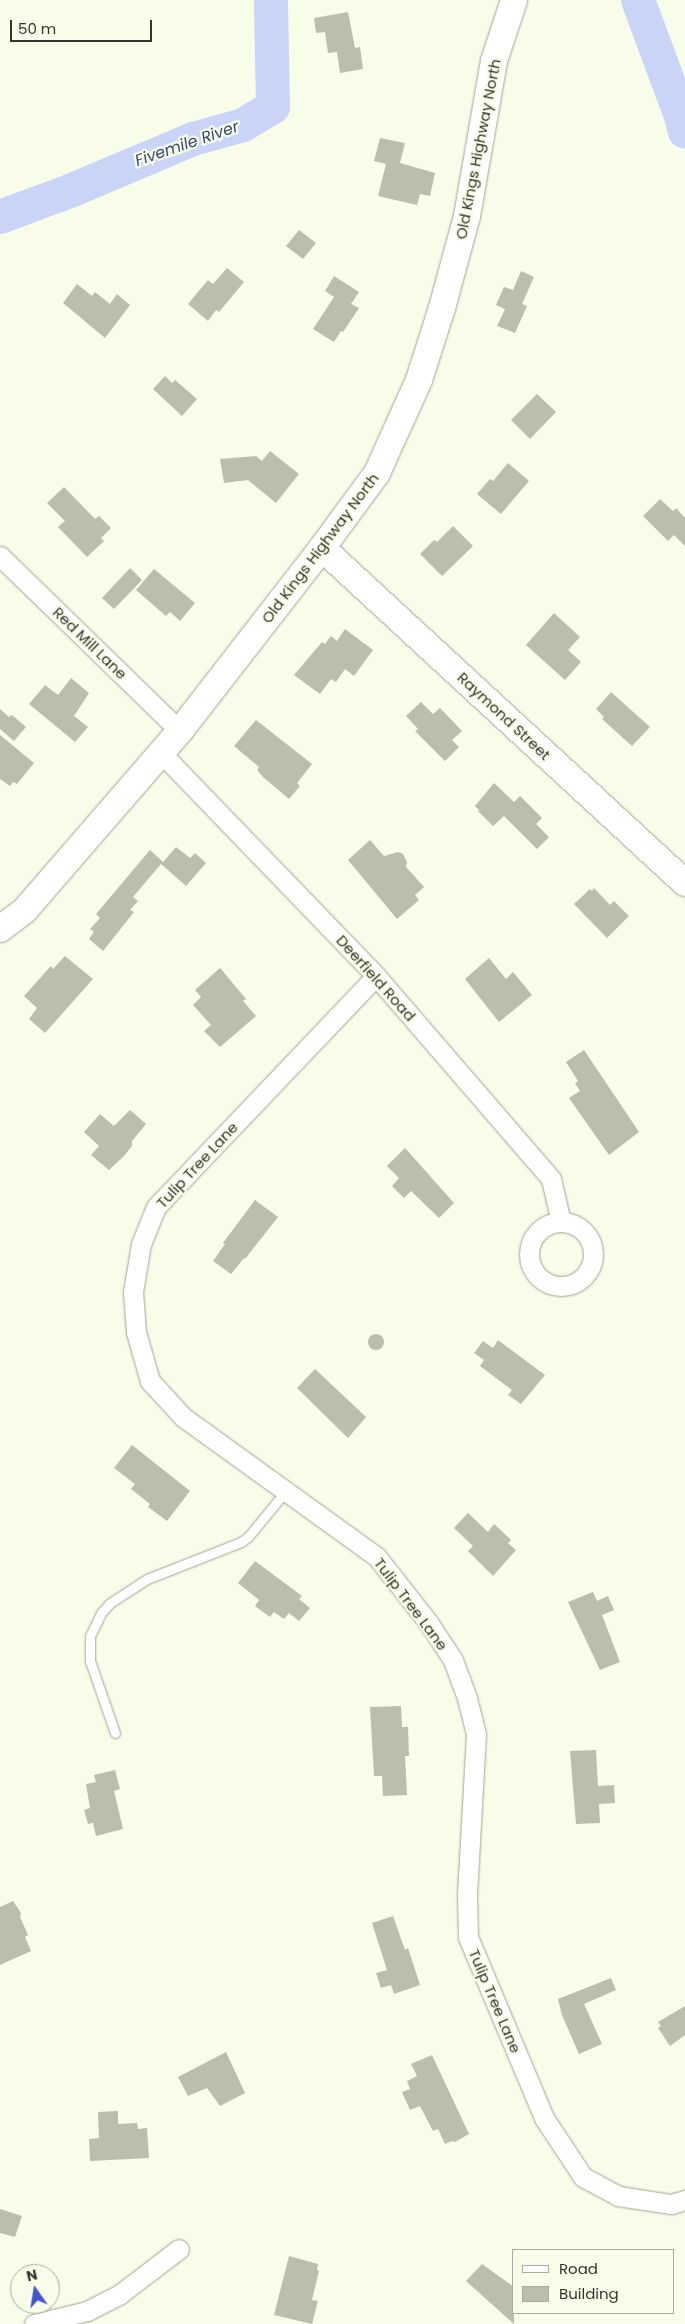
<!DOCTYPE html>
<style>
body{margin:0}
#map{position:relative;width:685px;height:2324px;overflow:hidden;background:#f7fde8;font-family:Poppins,sans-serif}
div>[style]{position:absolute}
.river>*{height:34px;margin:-17px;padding:0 17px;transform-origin:17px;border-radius:17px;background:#c9d4f7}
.building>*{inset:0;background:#b9bfab}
.round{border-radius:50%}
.roads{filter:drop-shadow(0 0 1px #a0a692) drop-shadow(0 0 1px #a0a692)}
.lane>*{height:9px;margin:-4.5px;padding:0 4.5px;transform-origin:4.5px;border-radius:4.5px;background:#fff}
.street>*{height:19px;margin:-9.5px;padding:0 9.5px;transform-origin:9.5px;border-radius:9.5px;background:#fff}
.street>.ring{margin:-9.5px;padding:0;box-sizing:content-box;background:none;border:19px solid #fff;border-radius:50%}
.secondary>*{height:26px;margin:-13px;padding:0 13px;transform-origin:13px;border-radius:13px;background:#fff}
span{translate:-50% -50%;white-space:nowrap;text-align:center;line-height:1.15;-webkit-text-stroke:4.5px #f7fde8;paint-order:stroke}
.street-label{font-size:15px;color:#33362e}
.water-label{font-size:16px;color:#3a4674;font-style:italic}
.legend{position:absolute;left:512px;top:2249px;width:162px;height:65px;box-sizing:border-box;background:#f7fde8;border:1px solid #a9ad9e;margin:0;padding:6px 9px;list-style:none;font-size:15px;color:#33362e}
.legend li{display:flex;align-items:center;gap:10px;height:25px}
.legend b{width:25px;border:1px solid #a9ad9e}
.north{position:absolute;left:10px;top:2264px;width:50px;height:50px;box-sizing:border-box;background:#f7fde8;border:1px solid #a9ad9e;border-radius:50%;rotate:347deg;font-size:14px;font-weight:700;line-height:20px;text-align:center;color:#33362e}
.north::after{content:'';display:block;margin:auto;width:18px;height:22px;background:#4456ca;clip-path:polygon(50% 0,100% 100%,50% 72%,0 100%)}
.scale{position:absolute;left:10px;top:20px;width:142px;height:22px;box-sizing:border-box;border:2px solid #33362e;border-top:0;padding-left:6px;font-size:15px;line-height:18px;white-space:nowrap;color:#33362e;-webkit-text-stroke:4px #f7fde8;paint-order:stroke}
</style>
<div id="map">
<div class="river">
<div style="left:638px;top:0;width:124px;rotate:69.7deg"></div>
<div style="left:681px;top:116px;width:16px;rotate:76deg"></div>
<div style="left:0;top:217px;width:75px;rotate:-20.4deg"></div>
<div style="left:70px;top:191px;width:134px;rotate:-22.9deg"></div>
<div style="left:193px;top:139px;width:52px;rotate:-15.6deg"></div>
<div style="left:243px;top:125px;width:35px;rotate:-31deg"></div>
<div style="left:273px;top:107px;width:107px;rotate:-91.1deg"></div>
</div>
<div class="building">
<div style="clip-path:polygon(348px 12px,355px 48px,360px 47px,363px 69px,340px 73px,337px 52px,328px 53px,325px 32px,316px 33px,314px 18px)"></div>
<div style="clip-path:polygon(380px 138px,405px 143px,400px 163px,435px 173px,430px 196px,420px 194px,417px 205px,378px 196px,386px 164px,374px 161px)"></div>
<div style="clip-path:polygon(299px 230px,316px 243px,303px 259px,286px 246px)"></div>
<div style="clip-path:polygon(227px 268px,244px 282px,219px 312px,216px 310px,208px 321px,188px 304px,208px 280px,213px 284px)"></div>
<div style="clip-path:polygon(521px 271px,534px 277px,522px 304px,527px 306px,515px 333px,497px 326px,505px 309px,496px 305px,504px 287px,513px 290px)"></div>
<div style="clip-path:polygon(334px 276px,359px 292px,351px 304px,359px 308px,343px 332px,341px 331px,334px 342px,313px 329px,334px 297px,325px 291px)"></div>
<div style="clip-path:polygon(77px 284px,92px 296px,95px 292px,110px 304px,117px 294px,130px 305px,105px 338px,63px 303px)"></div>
<div style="clip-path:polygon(165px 376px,172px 383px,175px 380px,197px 399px,182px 416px,153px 389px)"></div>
<div style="clip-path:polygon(537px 394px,556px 412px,530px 439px,511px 420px)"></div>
<div style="clip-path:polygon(270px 451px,299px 474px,276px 503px,248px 480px,224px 483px,220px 459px,256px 456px,262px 461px)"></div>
<div style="clip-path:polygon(508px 463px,529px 481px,501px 514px,477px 494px,490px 479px,493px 481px)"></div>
<div style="clip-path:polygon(64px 487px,95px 519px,99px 516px,111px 528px,101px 538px,104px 541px,87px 557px,58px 527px,65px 521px,47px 503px)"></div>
<div style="clip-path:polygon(660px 499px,673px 511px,676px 508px,685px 518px,685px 546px,674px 535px,668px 541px,643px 516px)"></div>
<div style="clip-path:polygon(453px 526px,473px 546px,442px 576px,420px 554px,434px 540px,437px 542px)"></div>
<div style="clip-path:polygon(130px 568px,142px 580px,114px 609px,102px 598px)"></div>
<div style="clip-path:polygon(154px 569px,195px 603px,180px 621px,170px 612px,166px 616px,136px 590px)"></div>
<div style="clip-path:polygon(554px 613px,580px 637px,568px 650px,581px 662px,565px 680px,526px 645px)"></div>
<div style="clip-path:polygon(345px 629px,373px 650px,354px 676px,345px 669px,336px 682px,331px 679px,320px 694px,294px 675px,322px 642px,325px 644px,331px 636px,337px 641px)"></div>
<div style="clip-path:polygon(71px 678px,89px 693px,74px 716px,88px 727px,75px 742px,29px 704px,45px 685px,58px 695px)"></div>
<div style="clip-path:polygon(611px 692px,650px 727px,632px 746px,602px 719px,604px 717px,596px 709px)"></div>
<div style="clip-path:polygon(421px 702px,433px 714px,440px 708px,462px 731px,452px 740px,459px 747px,445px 761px,415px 731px,418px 729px,406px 716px)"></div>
<div style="clip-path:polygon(0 709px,9px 717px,12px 715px,26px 727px,14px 741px,0 729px)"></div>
<div style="clip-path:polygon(256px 720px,312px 764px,297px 783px,300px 786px,289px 799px,263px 777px,257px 770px,259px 767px,234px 746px)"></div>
<div style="clip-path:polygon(0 735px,34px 763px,17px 784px,13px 782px,10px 786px,0 779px)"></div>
<div style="clip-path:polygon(494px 783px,514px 802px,520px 796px,542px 818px,536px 824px,549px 837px,537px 849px,504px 816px,493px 826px,478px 811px,479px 810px,475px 806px)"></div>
<div style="clip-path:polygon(370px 840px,384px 856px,398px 852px,403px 854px,407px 862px,406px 867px,424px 887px,415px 895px,419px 900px,397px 919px,348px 860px)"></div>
<div style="clip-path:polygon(176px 847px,190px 858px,195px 853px,206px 863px,186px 886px,161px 864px,133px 897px,138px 901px,130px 910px,134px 912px,103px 951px,89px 939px,94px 932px,90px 929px,100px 918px,96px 914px,150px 850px,163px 862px)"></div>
<div style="clip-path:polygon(594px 888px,610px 905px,614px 901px,629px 916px,607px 938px,574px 904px,590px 889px,592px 891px)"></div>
<div style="clip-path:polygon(65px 956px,93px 979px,45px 1033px,29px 1019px,37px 1008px,24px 996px,51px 966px,53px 969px)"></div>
<div style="clip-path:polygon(489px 958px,506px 979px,513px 972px,532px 995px,499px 1022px,465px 979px)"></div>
<div style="clip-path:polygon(220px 968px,246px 999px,243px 1001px,256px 1016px,220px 1047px,204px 1031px,211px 1025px,193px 1005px,201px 997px,195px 990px)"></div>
<div style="clip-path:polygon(584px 1050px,639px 1132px,609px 1155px,569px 1098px,580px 1091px,575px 1083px,578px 1081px,566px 1062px)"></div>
<div style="clip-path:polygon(130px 1110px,146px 1124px,132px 1141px,132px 1146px,124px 1156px,109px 1170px,91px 1155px,99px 1146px,84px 1132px,100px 1114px,114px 1126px)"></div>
<div style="clip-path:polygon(405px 1148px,454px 1203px,439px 1218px,411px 1191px,404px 1198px,392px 1186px,399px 1178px,387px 1166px)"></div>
<div style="clip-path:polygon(255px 1200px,278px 1217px,245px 1259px,244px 1258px,231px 1274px,213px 1261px,225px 1244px,223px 1243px)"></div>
<div class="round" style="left:368px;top:1334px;width:16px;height:16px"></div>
<div style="clip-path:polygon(498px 1340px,545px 1375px,521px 1404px,508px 1395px,512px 1390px,480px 1366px,484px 1360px,474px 1353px,483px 1341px,493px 1348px)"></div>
<div style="clip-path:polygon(315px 1369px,366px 1417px,348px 1438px,297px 1388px)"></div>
<div style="clip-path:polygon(132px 1445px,190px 1491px,167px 1521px,148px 1507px,150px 1504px,131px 1489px,135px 1484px,114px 1468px)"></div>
<div style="clip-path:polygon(468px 1513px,488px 1532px,494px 1524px,511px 1540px,508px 1543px,516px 1550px,493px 1576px,468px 1551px,473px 1546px,454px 1528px)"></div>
<div style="clip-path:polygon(255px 1561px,302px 1596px,299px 1599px,310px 1608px,299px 1621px,289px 1613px,284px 1619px,274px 1612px,270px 1617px,255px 1606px,259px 1600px,238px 1583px)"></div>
<div style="clip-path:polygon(593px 1592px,597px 1601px,608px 1596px,614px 1610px,602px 1615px,620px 1662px,600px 1670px,568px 1602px)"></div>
<div style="clip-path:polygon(401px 1706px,402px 1727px,408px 1727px,409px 1756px,405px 1756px,407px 1795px,383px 1796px,382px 1776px,374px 1776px,370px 1707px)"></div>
<div style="clip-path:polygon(596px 1750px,598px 1786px,614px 1785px,615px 1803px,599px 1804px,600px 1823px,576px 1824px,570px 1751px)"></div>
<div style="clip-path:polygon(115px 1770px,120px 1789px,114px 1791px,123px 1829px,96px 1836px,93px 1823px,88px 1824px,84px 1810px,90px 1808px,86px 1784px,96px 1782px,94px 1775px)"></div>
<div style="clip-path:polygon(13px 1901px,21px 1913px,20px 1917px,28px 1935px,25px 1937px,31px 1951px,0 1965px,0 1907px)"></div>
<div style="clip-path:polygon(393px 1916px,405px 1950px,408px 1948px,420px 1985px,394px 1994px,391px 1985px,381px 1988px,376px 1973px,387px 1970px,372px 1923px)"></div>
<div style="clip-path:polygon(611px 1978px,616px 1990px,584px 2004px,602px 2044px,579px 2054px,562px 2015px,558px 1999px)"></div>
<div style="clip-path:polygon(685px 2006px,685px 2035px,670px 2046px,658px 2028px,661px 2026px,658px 2022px)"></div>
<div style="clip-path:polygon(226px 2052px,245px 2093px,220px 2106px,207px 2088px,188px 2096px,178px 2077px)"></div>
<div style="clip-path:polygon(432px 2055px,469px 2134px,455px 2142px,452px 2141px,445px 2144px,438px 2129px,433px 2131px,420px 2106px,410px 2110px,402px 2092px,410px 2089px,407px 2081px,417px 2076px,411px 2064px)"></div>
<div style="clip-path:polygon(118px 2111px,118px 2124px,137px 2123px,138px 2129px,147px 2128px,149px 2158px,90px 2161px,89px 2139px,99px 2138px,98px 2112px)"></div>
<div style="clip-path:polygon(0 2209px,22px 2216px,15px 2237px,0 2233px)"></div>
<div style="clip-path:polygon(289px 2256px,318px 2264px,317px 2270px,319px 2271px,312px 2300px,318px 2301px,312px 2324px,274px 2315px)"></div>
<div style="clip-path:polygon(482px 2264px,514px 2287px,514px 2324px,466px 2281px)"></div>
</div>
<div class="roads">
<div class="lane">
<div style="left:115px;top:1733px;width:76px;rotate:-109.1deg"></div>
<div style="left:90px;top:1661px;width:25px;rotate:-90deg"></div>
<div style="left:90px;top:1636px;width:25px;rotate:-64deg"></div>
<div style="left:101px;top:1613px;width:13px;rotate:-48deg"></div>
<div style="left:110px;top:1603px;width:44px;rotate:-33deg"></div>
<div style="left:147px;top:1579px;width:101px;rotate:-21.5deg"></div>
<div style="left:241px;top:1542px;width:9px;rotate:-36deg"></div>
<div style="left:248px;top:1537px;width:58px;rotate:-50.6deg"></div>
</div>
<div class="street">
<div style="left:0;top:556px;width:251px;rotate:44.2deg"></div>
<div style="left:161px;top:753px;width:310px;rotate:46deg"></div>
<div style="left:376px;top:976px;width:268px;rotate:49.2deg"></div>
<div style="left:551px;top:1179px;width:44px;rotate:76.9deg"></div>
<div style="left:376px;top:976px;width:319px;rotate:133.6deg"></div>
<div style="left:156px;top:1207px;width:40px;rotate:112deg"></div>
<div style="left:141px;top:1244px;width:49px;rotate:99.5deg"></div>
<div style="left:133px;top:1292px;width:40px;rotate:85.7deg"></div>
<div style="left:136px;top:1332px;width:51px;rotate:74.1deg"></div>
<div style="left:150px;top:1381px;width:49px;rotate:47.5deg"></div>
<div style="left:183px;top:1417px;width:239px;rotate:35.8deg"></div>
<div style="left:377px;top:1557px;width:83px;rotate:51.9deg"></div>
<div style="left:428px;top:1622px;width:45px;rotate:56.7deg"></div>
<div style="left:453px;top:1660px;width:40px;rotate:69.8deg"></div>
<div style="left:467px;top:1698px;width:37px;rotate:76deg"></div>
<div style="left:476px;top:1734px;width:160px;rotate:93.2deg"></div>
<div style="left:467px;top:1894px;width:43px;rotate:88.7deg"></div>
<div style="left:468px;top:1937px;width:196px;rotate:67.2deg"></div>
<div style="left:544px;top:2118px;width:71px;rotate:56.5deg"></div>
<div style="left:583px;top:2177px;width:40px;rotate:28deg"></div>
<div style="left:618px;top:2196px;width:54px;rotate:8.6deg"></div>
<div style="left:671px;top:2204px;width:15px;rotate:-16deg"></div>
<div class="ring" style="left:529px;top:1222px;width:45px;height:45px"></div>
<div style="left:34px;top:2324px;width:55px;rotate:-13.8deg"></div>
<div style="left:87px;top:2311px;width:37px;rotate:-27deg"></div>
<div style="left:120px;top:2294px;width:74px;rotate:-37.3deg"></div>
</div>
<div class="secondary">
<div style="left:322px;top:548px;width:494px;rotate:42.7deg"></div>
<div style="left:0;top:929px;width:31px;rotate:-37deg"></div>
<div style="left:25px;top:910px;width:237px;rotate:-49.1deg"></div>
<div style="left:180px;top:731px;width:232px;rotate:-52.2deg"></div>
<div style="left:322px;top:548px;width:93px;rotate:-53.7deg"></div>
<div style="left:377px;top:473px;width:102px;rotate:-65.7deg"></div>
<div style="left:419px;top:380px;width:76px;rotate:-72.3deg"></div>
<div style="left:442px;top:308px;width:95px;rotate:-74.8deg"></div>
<div style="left:467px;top:216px;width:157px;rotate:-80.1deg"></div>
<div style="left:494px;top:61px;width:64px;rotate:-71.8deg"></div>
</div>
</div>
<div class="street-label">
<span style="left:478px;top:149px;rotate:-79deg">Old Kings Highway North</span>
<span style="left:320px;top:548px;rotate:-53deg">Old Kings Highway North</span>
<span style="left:90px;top:643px;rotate:44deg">Red Mill Lane</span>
<span style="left:504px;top:716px;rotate:43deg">Raymond Street</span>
<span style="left:376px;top:978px;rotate:48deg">Deerfield Road</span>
<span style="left:197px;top:1165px;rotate:-47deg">Tulip Tree Lane</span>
<span style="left:411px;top:1604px;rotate:53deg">Tulip Tree Lane</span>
<span style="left:495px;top:2001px;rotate:67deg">Tulip Tree Lane</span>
</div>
<div class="water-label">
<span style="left:187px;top:144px;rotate:-19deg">Fivemile River</span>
</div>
<ul class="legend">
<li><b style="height:6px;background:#fff"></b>Road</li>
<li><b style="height:14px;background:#b9bfab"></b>Building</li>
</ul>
<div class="north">N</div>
<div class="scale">50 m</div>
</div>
